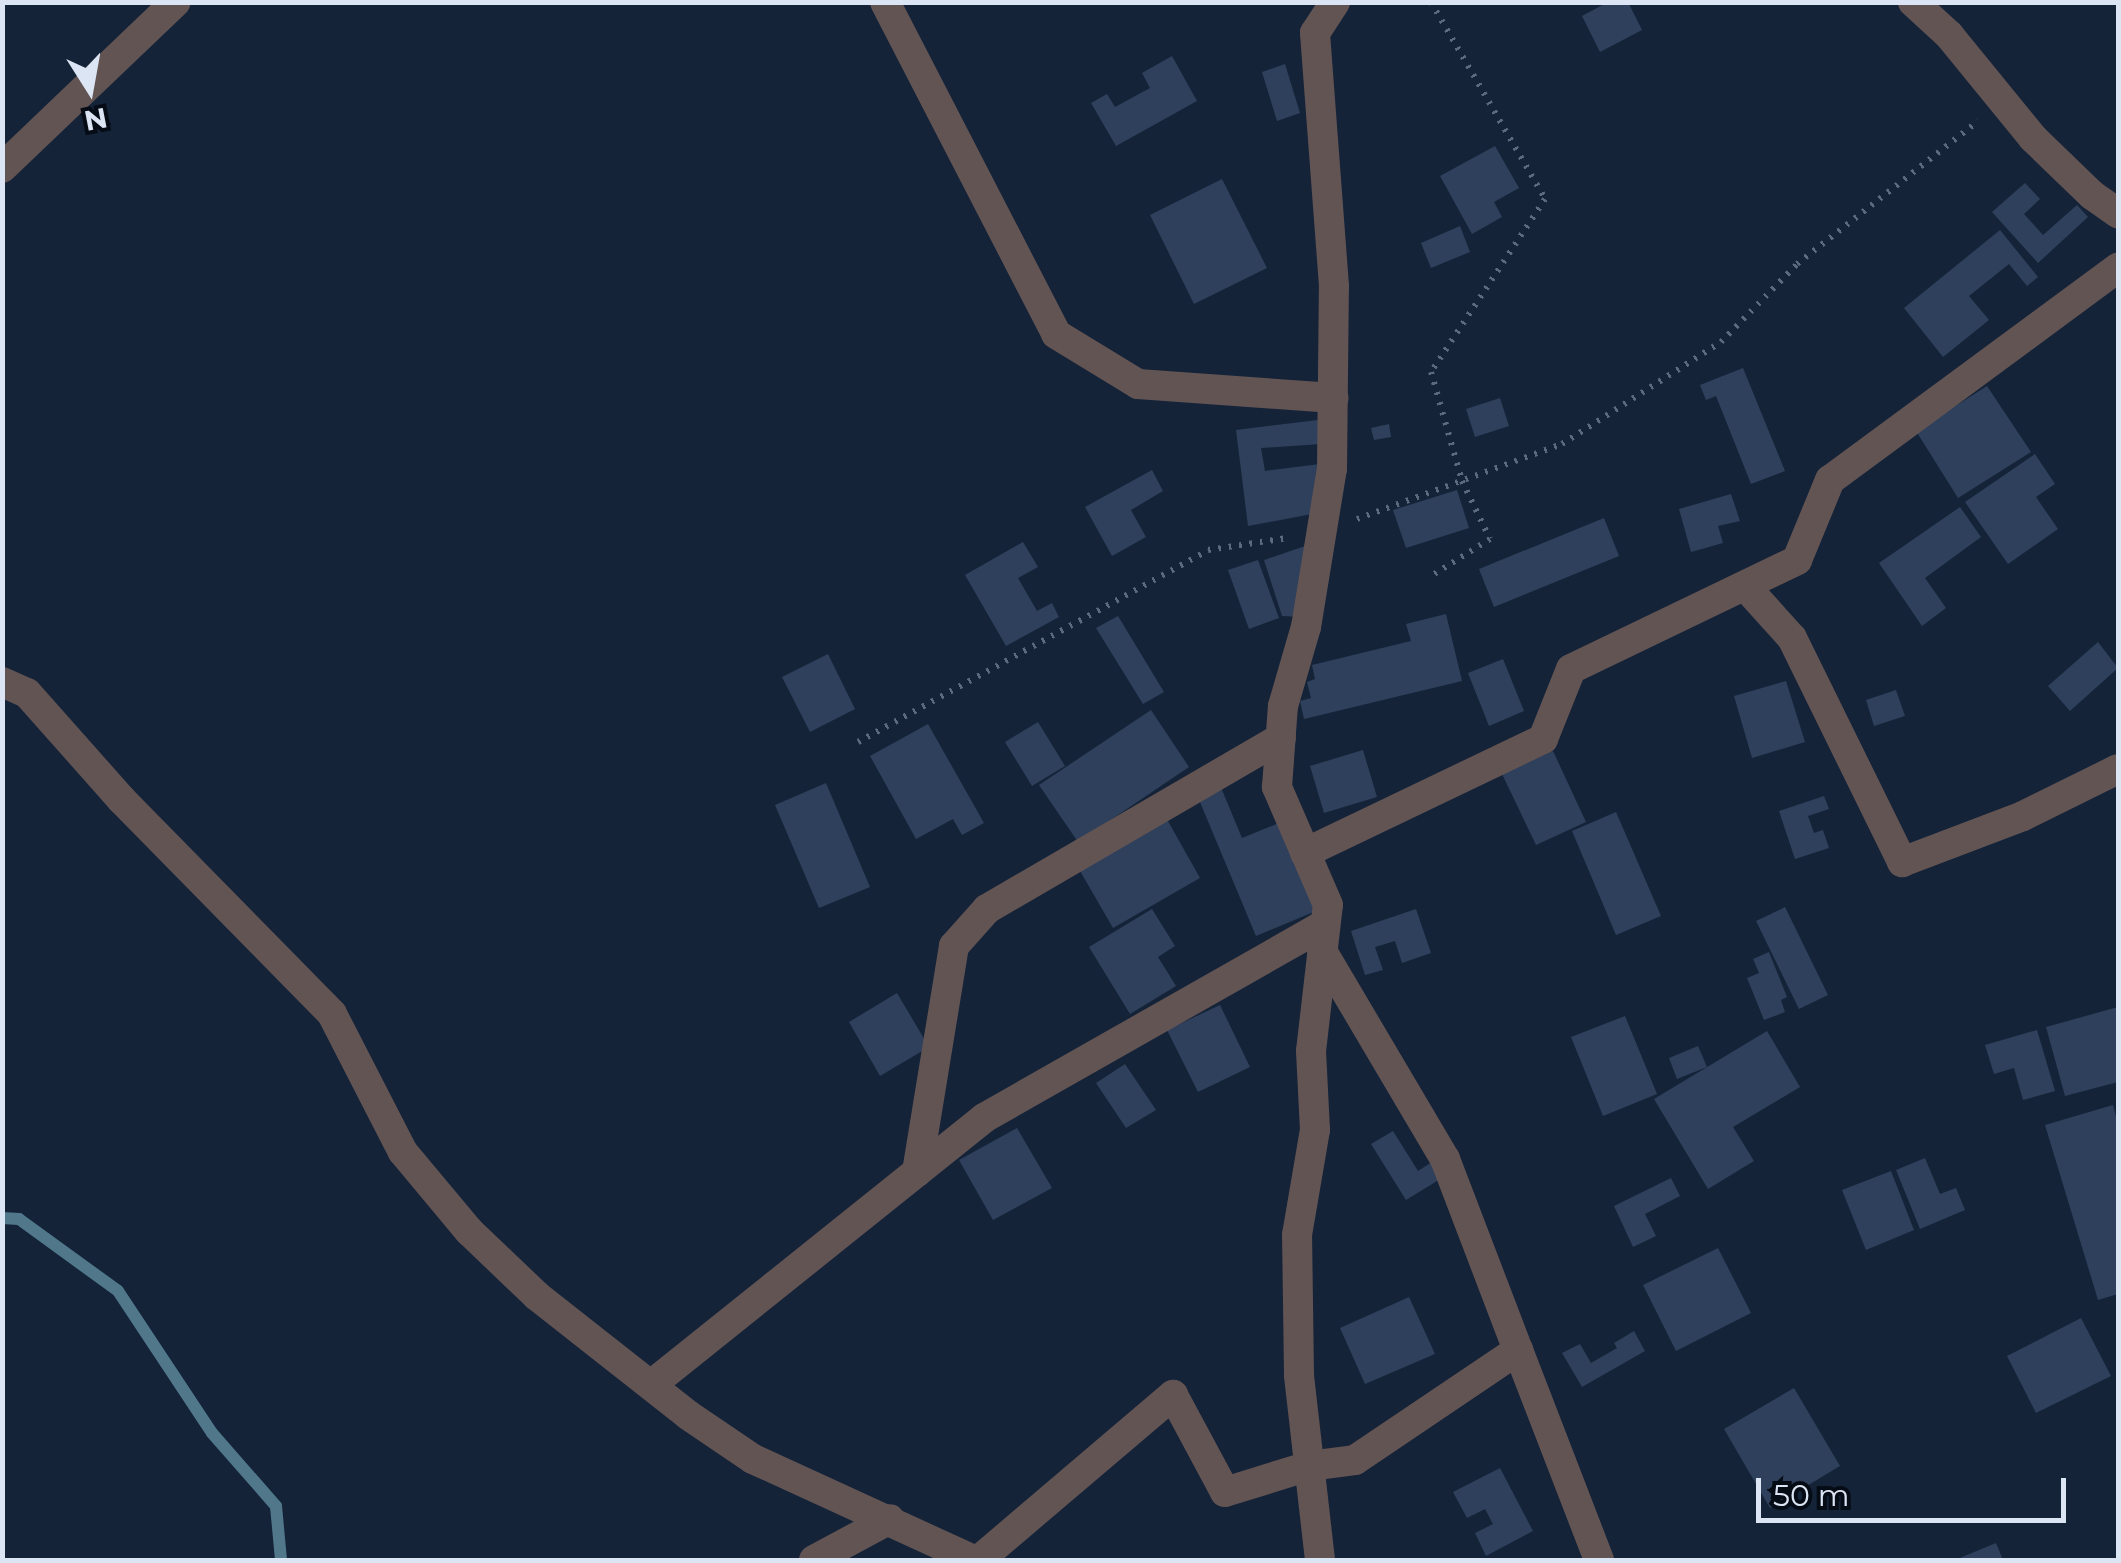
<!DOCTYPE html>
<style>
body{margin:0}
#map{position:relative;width:2121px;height:1563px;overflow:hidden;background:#142338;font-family:Montserrat,sans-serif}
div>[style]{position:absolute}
.stream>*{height:12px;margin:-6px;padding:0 6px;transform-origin:6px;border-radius:6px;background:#50788a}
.building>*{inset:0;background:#2e405b}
.path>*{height:6px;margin-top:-3px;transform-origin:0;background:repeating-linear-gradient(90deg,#5d6a7d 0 2.5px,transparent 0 10.5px)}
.street>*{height:30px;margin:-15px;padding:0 15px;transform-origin:15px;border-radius:15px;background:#635454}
span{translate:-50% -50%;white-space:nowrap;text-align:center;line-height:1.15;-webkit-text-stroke:8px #060c15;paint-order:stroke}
.frame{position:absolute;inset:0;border:5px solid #dce5f4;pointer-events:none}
.north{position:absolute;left:40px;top:40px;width:100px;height:100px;-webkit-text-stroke:8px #060c15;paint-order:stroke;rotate:169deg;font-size:28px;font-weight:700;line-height:40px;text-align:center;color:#dce5f4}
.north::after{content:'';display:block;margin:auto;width:35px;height:45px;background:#dce5f4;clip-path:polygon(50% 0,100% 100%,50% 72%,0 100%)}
.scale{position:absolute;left:1756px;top:1478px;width:310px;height:45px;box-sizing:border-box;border:5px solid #dce5f4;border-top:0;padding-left:12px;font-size:30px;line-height:35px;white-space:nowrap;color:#dce5f4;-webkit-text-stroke:8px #060c15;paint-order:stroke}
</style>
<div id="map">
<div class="stream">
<div style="left:2px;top:1218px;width:17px;rotate:3deg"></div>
<div style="left:19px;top:1219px;width:122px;rotate:36deg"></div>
<div style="left:118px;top:1291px;width:170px;rotate:56.5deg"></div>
<div style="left:212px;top:1433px;width:97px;rotate:48.8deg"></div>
<div style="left:276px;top:1506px;width:54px;rotate:84.7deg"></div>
</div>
<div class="building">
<div style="clip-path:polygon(1608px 2px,1628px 2px,1642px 30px,1600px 52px,1582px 16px)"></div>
<div style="clip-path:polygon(1172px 56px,1197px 101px,1116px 146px,1091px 103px,1107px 94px,1115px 107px,1150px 88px,1142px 73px)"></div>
<div style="clip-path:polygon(1285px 64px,1300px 113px,1277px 121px,1262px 72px)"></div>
<div style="clip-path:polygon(1495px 146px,1519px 188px,1494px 202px,1502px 217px,1472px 234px,1440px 176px)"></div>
<div style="clip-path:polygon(1222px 179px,1267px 268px,1194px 304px,1150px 215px)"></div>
<div style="clip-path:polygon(2025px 183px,2040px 199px,2024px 214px,2043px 235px,2077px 205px,2088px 217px,2038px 263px,1992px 212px)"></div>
<div style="clip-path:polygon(1460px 226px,1470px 252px,1431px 268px,1421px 243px)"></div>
<div style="clip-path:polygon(2000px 230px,2038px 277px,2027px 286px,2009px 264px,1969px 296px,1989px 320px,1943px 357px,1904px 308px)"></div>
<div style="clip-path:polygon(1743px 368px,1785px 471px,1751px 484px,1716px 396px,1706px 400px,1700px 385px)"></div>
<div style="clip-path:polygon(1987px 386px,2031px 452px,1958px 498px,1916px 431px)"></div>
<div style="clip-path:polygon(1500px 398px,1509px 426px,1475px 437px,1466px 409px)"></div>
<div style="clip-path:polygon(1318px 420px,1321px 444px,1261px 448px,1265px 471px,1320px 464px,1312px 514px,1248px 526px,1236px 430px)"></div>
<div style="clip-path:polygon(1389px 424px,1391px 437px,1374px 440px,1371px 428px)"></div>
<div style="clip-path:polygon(2035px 454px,2055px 484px,2036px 497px,2058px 529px,2008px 564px,1965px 502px)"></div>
<div style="clip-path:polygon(1152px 470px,1163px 491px,1131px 510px,1146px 537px,1112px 556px,1085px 507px)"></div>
<div style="clip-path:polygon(1457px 490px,1469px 528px,1406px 548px,1393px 510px)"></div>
<div style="clip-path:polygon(1731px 494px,1740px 521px,1718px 526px,1723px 543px,1691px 552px,1679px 509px)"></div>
<div style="clip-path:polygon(1960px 507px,1981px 537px,1925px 578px,1946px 608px,1922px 626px,1879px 563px)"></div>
<div style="clip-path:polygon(1604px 518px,1619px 556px,1494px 607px,1479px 569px)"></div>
<div style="clip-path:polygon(1023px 542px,1038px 567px,1018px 578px,1037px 611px,1052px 603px,1059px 617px,1006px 646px,965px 575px)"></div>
<div style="clip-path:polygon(1308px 545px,1303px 617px,1282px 616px,1264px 560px)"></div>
<div style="clip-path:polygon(1258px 560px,1279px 618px,1249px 629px,1228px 570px)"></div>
<div style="clip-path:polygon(1446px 614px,1462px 681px,1304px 719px,1300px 701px,1311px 698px,1307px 682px,1315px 679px,1312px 665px,1411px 641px,1406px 624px)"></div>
<div style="clip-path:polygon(1118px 616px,1164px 692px,1143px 704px,1096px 628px)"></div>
<div style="clip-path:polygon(2098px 642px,2118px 668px,2070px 711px,2048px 686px)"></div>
<div style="clip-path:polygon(828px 654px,855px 709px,810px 732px,782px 677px)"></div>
<div style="clip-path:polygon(1503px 659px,1524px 711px,1489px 726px,1468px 673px)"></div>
<div style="clip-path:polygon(1786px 681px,1805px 742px,1752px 758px,1734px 696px)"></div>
<div style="clip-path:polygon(1896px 690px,1905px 716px,1874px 726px,1866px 700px)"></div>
<div style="clip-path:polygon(1151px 710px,1189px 767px,1078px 842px,1039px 785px)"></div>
<div style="clip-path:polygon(1038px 722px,1065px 766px,1032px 786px,1005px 742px)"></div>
<div style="clip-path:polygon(928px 724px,984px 823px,962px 835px,953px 819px,916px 839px,870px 756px)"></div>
<div style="clip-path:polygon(1363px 750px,1377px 797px,1324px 813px,1310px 766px)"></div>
<div style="clip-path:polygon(1553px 751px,1586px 822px,1536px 845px,1502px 774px)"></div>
<div style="clip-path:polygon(826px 783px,870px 887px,819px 908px,775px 805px)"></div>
<div style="clip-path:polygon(1220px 785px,1242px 838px,1279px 823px,1316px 911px,1256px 936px,1197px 795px)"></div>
<div style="clip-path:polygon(1824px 796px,1829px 809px,1808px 816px,1814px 833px,1823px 830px,1829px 848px,1795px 859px,1779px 811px)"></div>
<div style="clip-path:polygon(1616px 812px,1661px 916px,1616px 935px,1572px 831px)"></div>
<div style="clip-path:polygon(1164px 814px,1200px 878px,1113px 928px,1076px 864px)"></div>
<div style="clip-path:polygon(1785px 907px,1828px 995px,1799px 1009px,1756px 921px)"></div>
<div style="clip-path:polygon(1152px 909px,1175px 946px,1158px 957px,1176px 986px,1130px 1014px,1089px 947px)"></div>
<div style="clip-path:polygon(1416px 909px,1431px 953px,1402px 963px,1395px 941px,1375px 947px,1383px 970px,1365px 975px,1351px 931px)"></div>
<div style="clip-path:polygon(1769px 952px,1787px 997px,1781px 1000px,1785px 1012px,1764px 1020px,1747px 978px,1759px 973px,1753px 959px)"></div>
<div style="clip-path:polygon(897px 993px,929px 1047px,880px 1076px,849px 1022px)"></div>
<div style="clip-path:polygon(1220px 1005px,1250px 1067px,1198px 1092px,1167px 1030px)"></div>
<div style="clip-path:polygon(2118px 1007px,2118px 1082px,2065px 1096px,2046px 1027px)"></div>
<div style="clip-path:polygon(1625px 1016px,1657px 1094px,1603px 1116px,1571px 1037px)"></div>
<div style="clip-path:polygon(2037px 1030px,2055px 1091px,2023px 1100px,2014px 1068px,1994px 1074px,1985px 1045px)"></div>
<div style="clip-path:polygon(1767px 1031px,1800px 1087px,1733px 1127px,1754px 1161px,1708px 1189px,1654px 1099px)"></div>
<div style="clip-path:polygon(1698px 1046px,1707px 1067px,1677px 1079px,1669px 1058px)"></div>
<div style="clip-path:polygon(1125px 1064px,1156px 1110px,1126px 1128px,1096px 1083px)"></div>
<div style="clip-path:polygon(2113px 1105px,2118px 1124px,2118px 1294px,2098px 1300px,2045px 1125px)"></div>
<div style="clip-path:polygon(1017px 1128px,1052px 1188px,993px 1220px,959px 1160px)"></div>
<div style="clip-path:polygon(1393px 1131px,1418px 1171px,1432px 1162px,1442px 1178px,1406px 1200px,1371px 1144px)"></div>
<div style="clip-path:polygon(1925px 1158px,1940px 1194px,1956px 1188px,1965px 1210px,1920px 1229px,1896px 1170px)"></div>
<div style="clip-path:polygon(1891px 1171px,1914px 1230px,1866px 1250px,1842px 1190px)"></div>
<div style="clip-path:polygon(1671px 1178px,1680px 1196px,1645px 1214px,1656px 1236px,1633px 1247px,1614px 1206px)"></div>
<div style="clip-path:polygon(1718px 1248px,1751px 1313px,1676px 1351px,1643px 1285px)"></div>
<div style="clip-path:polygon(1409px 1297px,1435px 1354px,1365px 1384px,1340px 1328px)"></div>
<div style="clip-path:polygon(2081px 1318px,2111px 1376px,2036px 1413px,2007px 1356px)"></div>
<div style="clip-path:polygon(1634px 1331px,1645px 1351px,1582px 1387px,1562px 1353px,1580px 1344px,1591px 1363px,1617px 1348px,1614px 1343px)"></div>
<div style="clip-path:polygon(1794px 1388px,1840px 1466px,1770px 1508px,1724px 1429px)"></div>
<div style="clip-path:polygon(1500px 1468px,1533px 1531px,1486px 1556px,1475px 1533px,1493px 1524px,1485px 1509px,1467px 1518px,1453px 1492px)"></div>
<div style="clip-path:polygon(1996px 1543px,2003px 1560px,1955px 1560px)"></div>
</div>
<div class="path">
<div style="left:1431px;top:2px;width:228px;rotate:59.9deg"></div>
<div style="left:1545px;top:199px;width:207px;rotate:123.4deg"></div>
<div style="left:1431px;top:372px;width:113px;rotate:74.1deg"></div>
<div style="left:1462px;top:481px;width:64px;rotate:64.2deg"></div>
<div style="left:1490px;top:539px;width:70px;rotate:147.9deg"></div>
<div style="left:1357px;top:519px;width:218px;rotate:-20.1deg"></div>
<div style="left:1562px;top:444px;width:189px;rotate:-32.7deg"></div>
<div style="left:1721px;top:342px;width:109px;rotate:-45.7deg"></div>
<div style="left:1797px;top:264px;width:231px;rotate:-38.3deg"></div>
<div style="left:858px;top:742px;width:399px;rotate:-28.7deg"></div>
<div style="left:1208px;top:550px;width:80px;rotate:-8.6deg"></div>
</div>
<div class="street">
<div style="left:885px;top:2px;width:373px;rotate:62.7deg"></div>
<div style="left:1056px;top:334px;width:96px;rotate:31.4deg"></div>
<div style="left:1138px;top:384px;width:196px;rotate:4.1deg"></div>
<div style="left:1913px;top:2px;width:49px;rotate:42.5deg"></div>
<div style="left:1949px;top:35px;width:133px;rotate:50.8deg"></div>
<div style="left:2033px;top:138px;width:82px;rotate:44deg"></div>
<div style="left:2092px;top:195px;width:32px;rotate:35deg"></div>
<div style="left:2px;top:168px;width:240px;rotate:-43.7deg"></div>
<div style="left:1745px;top:586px;width:70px;rotate:47.9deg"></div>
<div style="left:1792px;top:638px;width:250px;rotate:63.8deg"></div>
<div style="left:1902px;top:862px;width:129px;rotate:-20.8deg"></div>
<div style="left:2023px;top:816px;width:106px;rotate:-26.3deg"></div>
<div style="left:2px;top:682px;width:27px;rotate:24deg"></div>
<div style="left:27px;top:693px;width:142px;rotate:48.4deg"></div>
<div style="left:121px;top:799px;width:301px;rotate:45.5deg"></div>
<div style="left:332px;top:1014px;width:155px;rotate:62.8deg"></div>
<div style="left:403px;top:1152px;width:103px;rotate:50.1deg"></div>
<div style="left:469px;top:1231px;width:94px;rotate:43.7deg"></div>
<div style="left:537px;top:1296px;width:192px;rotate:38.2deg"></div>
<div style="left:688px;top:1415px;width:78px;rotate:34.1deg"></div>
<div style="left:753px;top:1459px;width:243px;rotate:24.6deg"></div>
<div style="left:1305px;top:853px;width:264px;rotate:-25.6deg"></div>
<div style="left:1543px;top:739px;width:75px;rotate:-68.2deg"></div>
<div style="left:1571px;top:669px;width:251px;rotate:-25.7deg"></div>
<div style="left:1797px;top:560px;width:87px;rotate:-67.6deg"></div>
<div style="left:1830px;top:480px;width:358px;rotate:-36.4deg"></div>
<div style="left:1322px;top:951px;width:242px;rotate:59.4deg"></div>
<div style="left:1445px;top:1159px;width:204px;rotate:69.1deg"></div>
<div style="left:917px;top:1172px;width:229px;rotate:-80.7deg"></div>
<div style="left:954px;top:946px;width:50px;rotate:-48.3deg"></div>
<div style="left:987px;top:909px;width:340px;rotate:-30.2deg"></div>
<div style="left:651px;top:1385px;width:427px;rotate:-38.7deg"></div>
<div style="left:984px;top:1118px;width:392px;rotate:-29.6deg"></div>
<div style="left:814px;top:1560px;width:86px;rotate:-28.3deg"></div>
<div style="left:979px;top:1560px;width:255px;rotate:-40.4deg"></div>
<div style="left:1173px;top:1395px;width:110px;rotate:61.8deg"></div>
<div style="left:1225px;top:1492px;width:88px;rotate:-17.2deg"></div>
<div style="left:1309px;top:1466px;width:46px;rotate:-7.4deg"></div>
<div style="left:1355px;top:1460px;width:197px;rotate:-34deg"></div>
<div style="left:1518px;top:1350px;width:225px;rotate:68.9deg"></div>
<div style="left:1320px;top:1560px;width:186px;rotate:-96.5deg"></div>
<div style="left:1299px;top:1375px;width:140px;rotate:-90.8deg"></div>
<div style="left:1297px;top:1235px;width:107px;rotate:-80.3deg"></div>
<div style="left:1315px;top:1130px;width:79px;rotate:-92.9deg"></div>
<div style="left:1311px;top:1051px;width:147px;rotate:-83.4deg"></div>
<div style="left:1328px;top:905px;width:129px;rotate:-113.4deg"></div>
<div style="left:1277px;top:787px;width:81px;rotate:-85.8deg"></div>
<div style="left:1283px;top:706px;width:82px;rotate:-73.8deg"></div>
<div style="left:1306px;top:627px;width:160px;rotate:-80.7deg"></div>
<div style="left:1332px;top:469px;width:183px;rotate:-89.4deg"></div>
<div style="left:1334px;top:286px;width:254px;rotate:-94.3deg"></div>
<div style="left:1315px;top:33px;width:37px;rotate:-57deg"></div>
</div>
<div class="frame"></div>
<div class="north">N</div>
<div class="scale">50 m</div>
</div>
